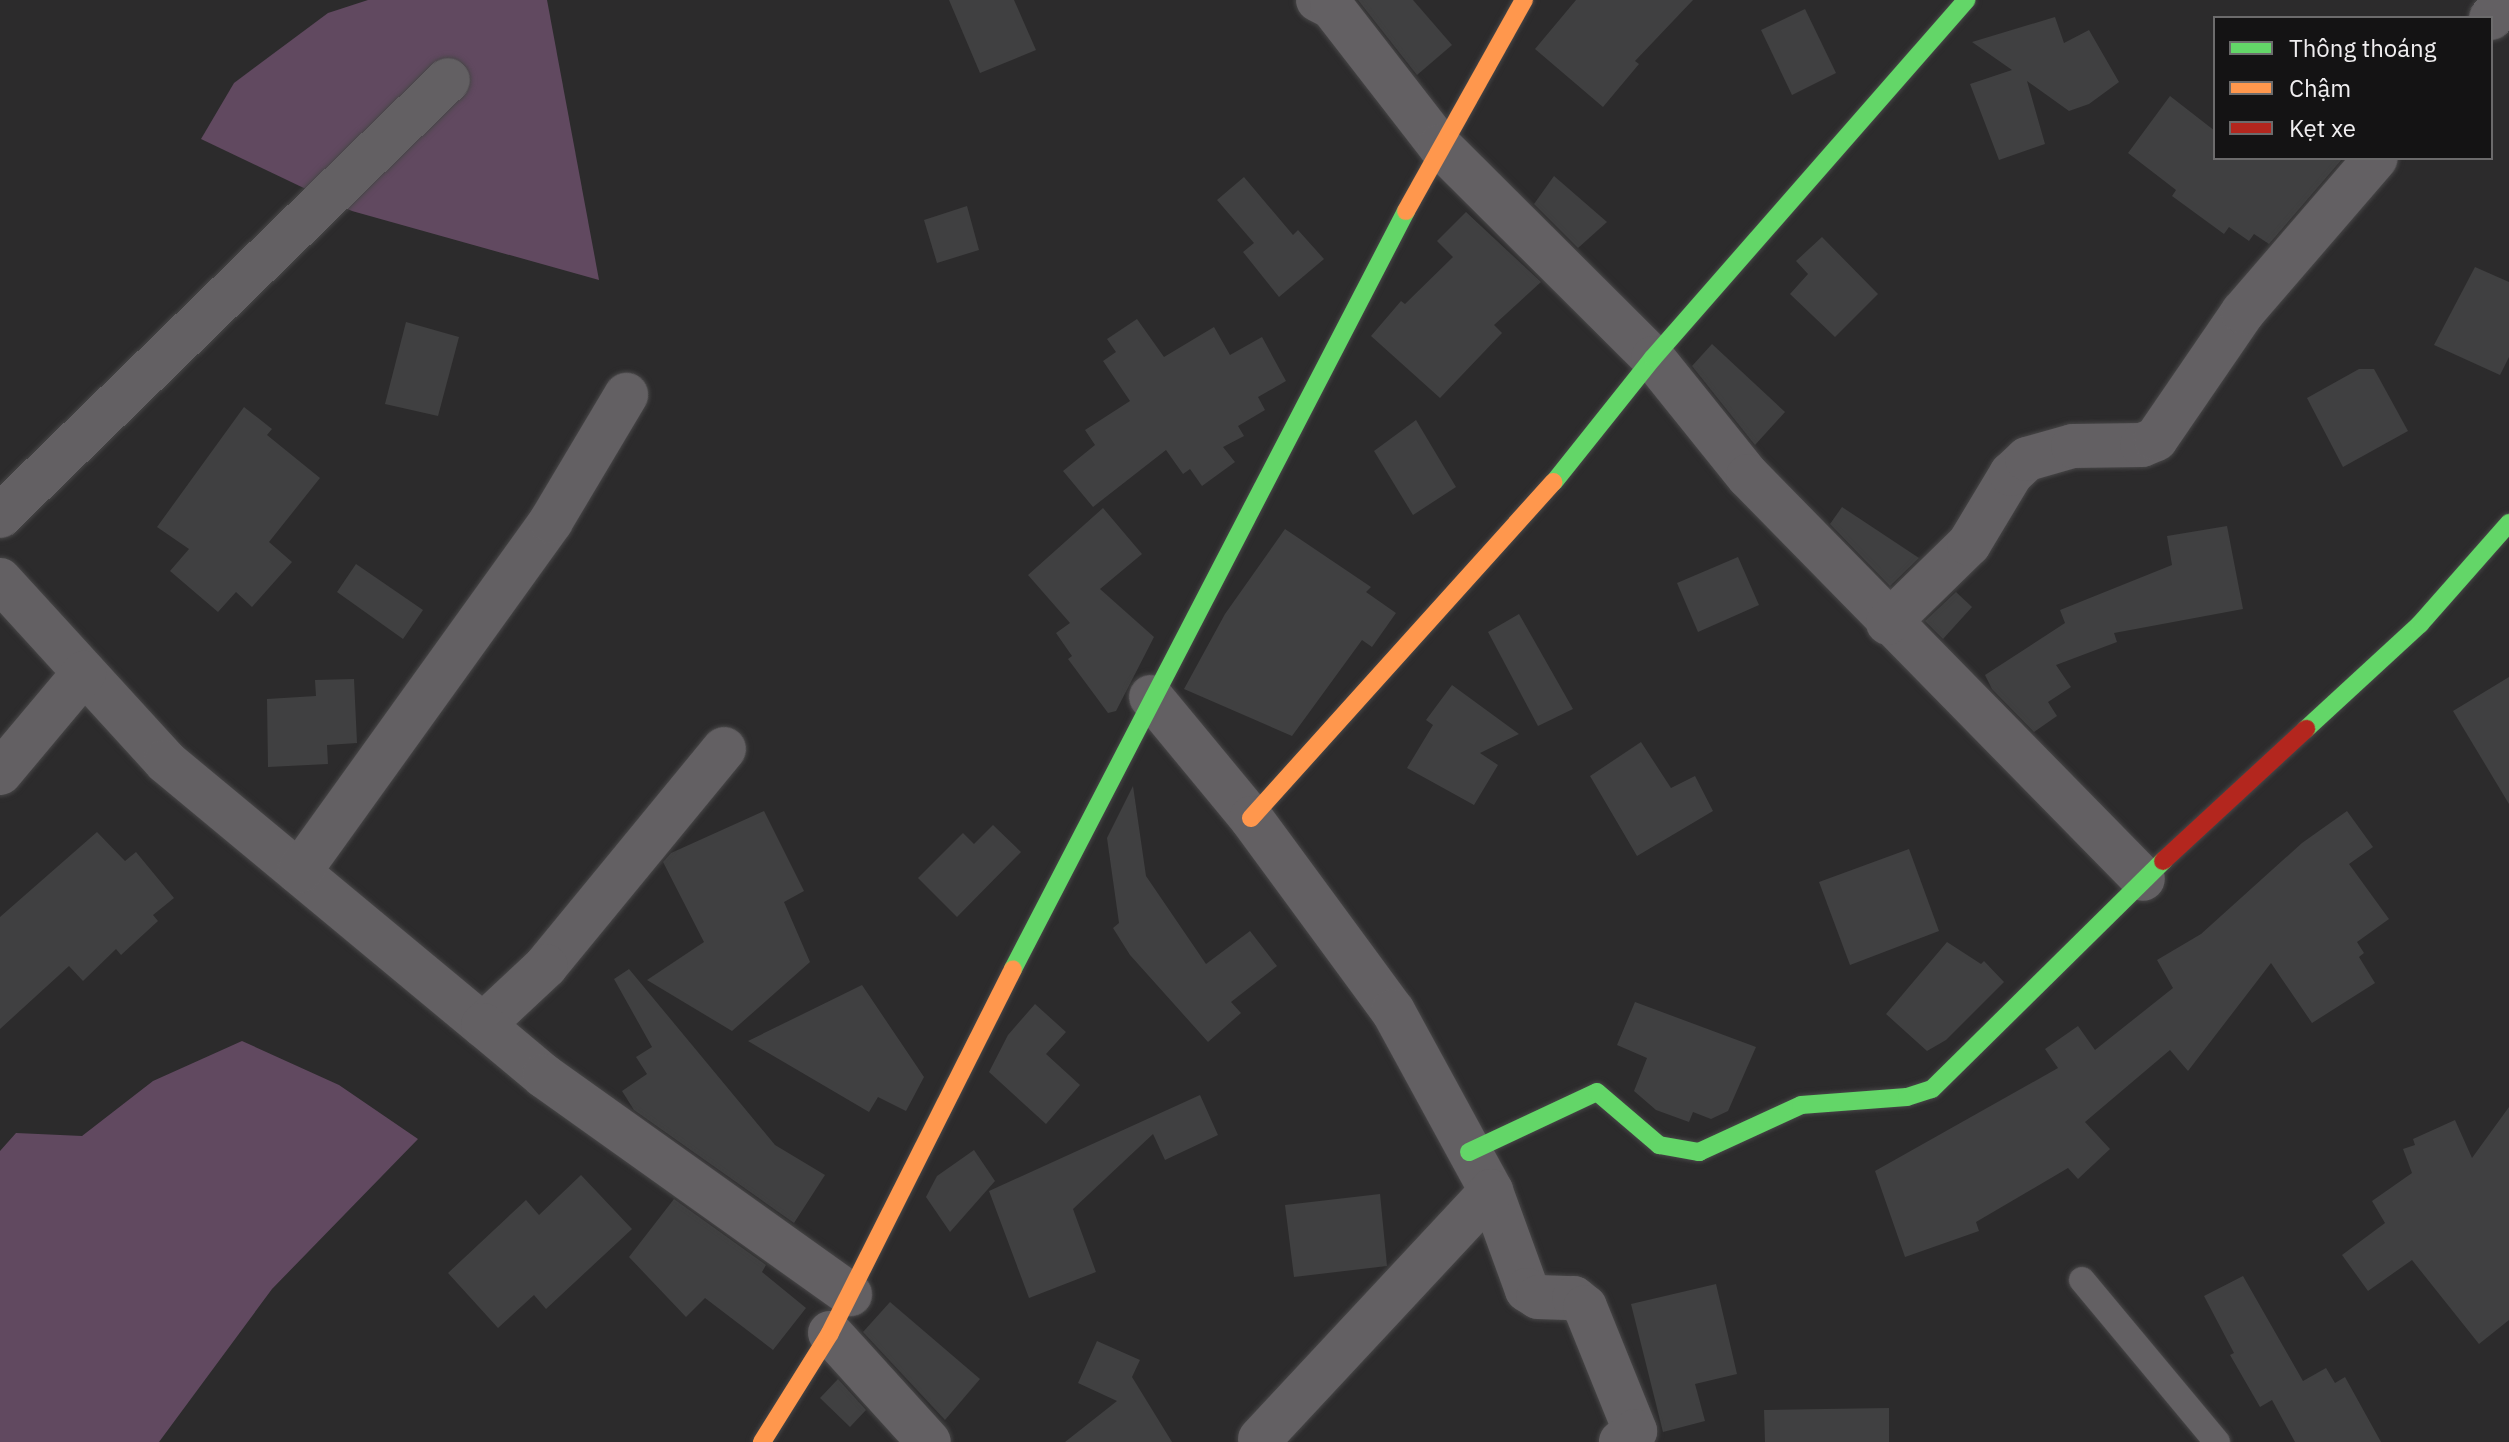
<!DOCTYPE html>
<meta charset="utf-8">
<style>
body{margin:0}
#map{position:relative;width:2509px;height:1442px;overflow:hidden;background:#2c2b2c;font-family:"IBM Plex Sans",sans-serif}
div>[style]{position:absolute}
.forest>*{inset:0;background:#614960}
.building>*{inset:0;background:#404041}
.roads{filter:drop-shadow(0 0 2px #474647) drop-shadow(0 0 2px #474647)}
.lane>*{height:26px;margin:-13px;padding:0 13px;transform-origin:13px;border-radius:13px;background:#636063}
.street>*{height:44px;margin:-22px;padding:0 22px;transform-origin:22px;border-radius:22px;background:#636063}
.fast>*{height:18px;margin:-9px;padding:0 9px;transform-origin:9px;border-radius:9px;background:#63d668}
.slow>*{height:18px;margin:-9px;padding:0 9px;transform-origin:9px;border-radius:9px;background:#ff974d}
.jam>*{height:18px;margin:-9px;padding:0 9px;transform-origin:9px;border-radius:9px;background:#b3261e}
span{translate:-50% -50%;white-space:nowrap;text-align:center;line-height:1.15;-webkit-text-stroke:7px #141314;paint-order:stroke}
.legend{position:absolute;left:2213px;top:16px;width:280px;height:144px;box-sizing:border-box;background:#141314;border:2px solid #6c6b6c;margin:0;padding:10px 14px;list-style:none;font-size:24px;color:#f0eef0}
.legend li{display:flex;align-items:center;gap:16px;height:40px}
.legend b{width:40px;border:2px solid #6c6b6c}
</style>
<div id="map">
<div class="forest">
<div style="clip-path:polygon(368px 0,547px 0,599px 280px,352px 211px,201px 139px,234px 83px,328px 13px)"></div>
<div style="clip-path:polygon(242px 1041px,339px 1085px,418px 1139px,272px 1289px,159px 1442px,0 1442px,0 1151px,16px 1133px,82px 1136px,153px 1081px)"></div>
</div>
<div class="building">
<div style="clip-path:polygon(949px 0,1014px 0,1036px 50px,980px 73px)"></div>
<div style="clip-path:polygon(1358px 0,1413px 0,1452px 45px,1417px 75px)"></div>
<div style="clip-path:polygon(1576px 0,1693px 0,1635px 61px,1639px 64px,1603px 107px,1535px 49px)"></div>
<div style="clip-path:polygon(1805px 9px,1836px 73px,1792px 95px,1761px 30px)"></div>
<div style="clip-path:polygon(2055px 17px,2064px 43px,2089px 30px,2119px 82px,2089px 104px,2069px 111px,2027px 81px,2045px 144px,1999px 160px,1970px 84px,2012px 70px,1972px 42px)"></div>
<div style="clip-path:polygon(2170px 96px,2215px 131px,2215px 158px,2343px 158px,2269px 244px,2254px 234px,2249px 241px,2229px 227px,2224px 234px,2172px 196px,2176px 190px,2128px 153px)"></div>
<div style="clip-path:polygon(1554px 176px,1607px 222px,1578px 248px,1534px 204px)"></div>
<div style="clip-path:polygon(1244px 177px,1293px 235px,1298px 230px,1324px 259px,1279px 297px,1243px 252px,1254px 243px,1217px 200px)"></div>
<div style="clip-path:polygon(967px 206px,979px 250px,937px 263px,924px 220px)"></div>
<div style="clip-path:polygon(1466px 212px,1541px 282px,1494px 325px,1502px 333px,1440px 398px,1371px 336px,1401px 301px,1405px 304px,1453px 257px,1437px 241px)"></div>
<div style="clip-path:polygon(1822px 237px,1878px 294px,1835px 337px,1790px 294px,1808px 274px,1796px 261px)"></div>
<div style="clip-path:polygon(2475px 267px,2509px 282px,2509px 357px,2500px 375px,2434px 345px)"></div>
<div style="clip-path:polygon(1137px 319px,1164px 357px,1214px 327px,1230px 355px,1262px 337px,1286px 381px,1258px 397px,1265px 410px,1238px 426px,1244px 436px,1223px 447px,1235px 462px,1202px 486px,1190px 469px,1183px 474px,1166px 450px,1093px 507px,1063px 471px,1095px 445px,1085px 430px,1130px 401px,1103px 361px,1116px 352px,1107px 339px)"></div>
<div style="clip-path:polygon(406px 322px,459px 337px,438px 416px,385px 404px)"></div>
<div style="clip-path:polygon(1712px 344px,1785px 412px,1755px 445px,1692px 366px)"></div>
<div style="clip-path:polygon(2359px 369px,2374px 369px,2408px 431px,2343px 467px,2307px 398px)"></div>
<div style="clip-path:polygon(244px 407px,272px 429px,267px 435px,320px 478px,269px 542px,292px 562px,252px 607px,236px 592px,218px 612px,170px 571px,189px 549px,157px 527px)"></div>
<div style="clip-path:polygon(1416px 420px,1456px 487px,1413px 515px,1374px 451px)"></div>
<div style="clip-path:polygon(1842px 507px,1919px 558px,1890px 586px,1830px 524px)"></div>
<div style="clip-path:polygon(1103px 508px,1142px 554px,1100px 589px,1154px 637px,1116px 711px,1108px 713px,1068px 659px,1072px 656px,1056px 633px,1070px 623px,1028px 575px)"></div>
<div style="clip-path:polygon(2227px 526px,2243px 609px,2114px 633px,2117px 642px,2056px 665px,2071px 687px,2048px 702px,2057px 716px,2034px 732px,1992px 689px,1985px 675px,2065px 623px,2060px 610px,2172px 565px,2167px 536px)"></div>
<div style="clip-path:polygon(1285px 529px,1371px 587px,1366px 592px,1396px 613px,1372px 647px,1362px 640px,1292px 736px,1184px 689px,1225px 614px)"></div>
<div style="clip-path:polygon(1738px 557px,1759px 605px,1698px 632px,1677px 583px)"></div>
<div style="clip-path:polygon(356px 564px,423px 610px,403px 639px,337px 592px)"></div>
<div style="clip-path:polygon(1956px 592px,1972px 607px,1943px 639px,1925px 621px)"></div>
<div style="clip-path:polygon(1519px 614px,1573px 709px,1538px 726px,1488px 632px)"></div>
<div style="clip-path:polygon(2509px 677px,2509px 804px,2453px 711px)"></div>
<div style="clip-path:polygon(354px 679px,357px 743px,327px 745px,328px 764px,268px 767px,267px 699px,316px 696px,315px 680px)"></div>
<div style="clip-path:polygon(1452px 685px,1519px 734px,1480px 753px,1498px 765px,1474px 805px,1407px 768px,1433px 725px,1426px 720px)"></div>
<div style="clip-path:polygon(1641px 742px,1671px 788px,1695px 776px,1713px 811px,1637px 856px,1590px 776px)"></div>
<div style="clip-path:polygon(1133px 786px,1146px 876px,1206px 964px,1250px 931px,1277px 966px,1231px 1002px,1241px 1013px,1208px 1042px,1130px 955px,1113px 928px,1119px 923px,1107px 838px)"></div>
<div style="clip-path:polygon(764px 811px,804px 891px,784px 902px,810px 962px,732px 1031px,647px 980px,704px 942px,663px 862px,671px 853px)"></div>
<div style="clip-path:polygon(2347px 811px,2373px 847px,2349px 864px,2389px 919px,2357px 942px,2364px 953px,2359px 957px,2375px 983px,2312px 1023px,2271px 963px,2188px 1071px,2170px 1050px,2085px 1122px,2110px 1149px,2078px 1179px,2068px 1168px,1976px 1222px,1979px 1231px,1905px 1257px,1875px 1171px,2058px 1068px,2045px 1049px,2078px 1026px,2095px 1050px,2173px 988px,2157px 960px,2201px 934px,2302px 843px)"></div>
<div style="clip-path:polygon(993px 825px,1021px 852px,957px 917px,918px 878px,963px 833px,974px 844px)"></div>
<div style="clip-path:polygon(97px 832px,125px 861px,136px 852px,174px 898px,153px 915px,158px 921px,121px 955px,116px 949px,83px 981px,69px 966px,0 1029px,0 917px)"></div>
<div style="clip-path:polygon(1909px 849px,1939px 931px,1850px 965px,1819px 882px)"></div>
<div style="clip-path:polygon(1947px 942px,1981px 964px,1984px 961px,2004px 982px,1946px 1040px,1927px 1051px,1886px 1014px)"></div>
<div style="clip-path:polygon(629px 969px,775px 1145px,825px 1175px,794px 1223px,634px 1110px,622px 1091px,647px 1074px,636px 1057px,652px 1047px,614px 979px)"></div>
<div style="clip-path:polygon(862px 985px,924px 1077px,906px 1111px,878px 1097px,869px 1112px,748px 1041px)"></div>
<div style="clip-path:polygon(1635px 1002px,1756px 1047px,1728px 1111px,1711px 1119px,1693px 1112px,1689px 1122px,1656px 1110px,1634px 1091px,1647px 1058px,1617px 1045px)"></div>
<div style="clip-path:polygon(1035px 1004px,1066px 1032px,1046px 1054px,1080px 1085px,1046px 1124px,989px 1072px,1008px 1035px)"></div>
<div style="clip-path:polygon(1200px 1095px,1218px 1135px,1165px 1160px,1153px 1134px,1073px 1209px,1096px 1272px,1029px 1298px,989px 1191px)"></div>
<div style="clip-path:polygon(2509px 1107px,2509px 1320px,2479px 1344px,2412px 1260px,2368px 1291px,2342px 1255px,2385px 1223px,2372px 1201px,2412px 1173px,2403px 1149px,2415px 1145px,2413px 1139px,2455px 1120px,2472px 1158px)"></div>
<div style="clip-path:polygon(974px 1150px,995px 1181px,950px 1232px,926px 1197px,937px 1176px)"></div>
<div style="clip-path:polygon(581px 1175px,632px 1229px,546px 1309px,534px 1295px,498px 1328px,448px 1273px,526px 1200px,539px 1215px)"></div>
<div style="clip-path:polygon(1380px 1194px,1387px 1266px,1294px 1277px,1285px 1205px)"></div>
<div style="clip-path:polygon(674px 1199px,766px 1265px,762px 1272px,806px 1308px,773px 1350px,705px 1298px,686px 1317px,629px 1257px)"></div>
<div style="clip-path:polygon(2243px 1276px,2303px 1381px,2326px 1368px,2335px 1383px,2345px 1377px,2381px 1442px,2295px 1442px,2272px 1400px,2260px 1407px,2230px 1355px,2234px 1353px,2204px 1296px)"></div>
<div style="clip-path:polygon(1716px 1284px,1737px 1374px,1695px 1384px,1705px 1421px,1663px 1432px,1631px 1304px)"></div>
<div style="clip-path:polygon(890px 1302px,980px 1379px,945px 1420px,863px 1332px)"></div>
<div style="clip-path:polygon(1097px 1341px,1140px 1360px,1132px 1377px,1172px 1442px,1065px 1442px,1117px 1401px,1078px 1383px)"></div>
<div style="clip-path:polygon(838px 1379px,866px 1410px,850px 1427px,820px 1398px)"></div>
<div style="clip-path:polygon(1889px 1408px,1889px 1442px,1765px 1442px,1764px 1410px)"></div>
</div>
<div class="roads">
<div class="lane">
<div style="left:2082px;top:1280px;width:211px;rotate:50.2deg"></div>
</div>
<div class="street">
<div style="left:1318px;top:0;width:16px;rotate:27deg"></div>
<div style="left:1332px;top:7px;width:176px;rotate:52.2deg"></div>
<div style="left:1440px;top:146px;width:301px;rotate:44.9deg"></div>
<div style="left:1653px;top:358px;width:151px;rotate:51.2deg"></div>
<div style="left:1748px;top:476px;width:564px;rotate:45.57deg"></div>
<div style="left:2491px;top:18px;width:23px;rotate:-52deg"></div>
<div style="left:0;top:516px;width:625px;rotate:-44.22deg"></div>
<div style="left:0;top:580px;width:246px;rotate:47.6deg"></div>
<div style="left:166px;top:762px;width:412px;rotate:39.7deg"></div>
<div style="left:1888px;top:623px;width:113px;rotate:-44.3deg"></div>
<div style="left:1969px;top:544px;width:82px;rotate:-59deg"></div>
<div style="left:2011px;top:474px;width:22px;rotate:-43deg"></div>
<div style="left:2027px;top:459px;width:48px;rotate:-15.8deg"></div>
<div style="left:2073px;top:446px;width:69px;rotate:-0.8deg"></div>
<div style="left:2142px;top:445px;width:15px;rotate:-23deg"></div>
<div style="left:2156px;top:439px;width:154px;rotate:-55.6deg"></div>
<div style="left:2243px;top:312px;width:203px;rotate:-49.2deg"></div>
<div style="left:1151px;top:697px;width:157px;rotate:50.4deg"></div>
<div style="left:1251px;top:818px;width:240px;rotate:53.7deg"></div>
<div style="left:1393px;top:1011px;width:205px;rotate:61.4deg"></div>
<div style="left:1491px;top:1191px;width:105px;rotate:70deg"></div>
<div style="left:1527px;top:1290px;width:13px;rotate:32deg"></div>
<div style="left:1538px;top:1297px;width:36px;rotate:2deg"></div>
<div style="left:1574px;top:1298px;width:14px;rotate:39deg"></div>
<div style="left:1585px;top:1307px;width:134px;rotate:68deg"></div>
<div style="left:1635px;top:1431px;width:18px;rotate:142deg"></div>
<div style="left:724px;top:749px;width:281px;rotate:129.4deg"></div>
<div style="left:546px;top:966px;width:86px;rotate:136.9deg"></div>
<div style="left:483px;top:1025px;width:80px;rotate:39.9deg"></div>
<div style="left:544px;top:1076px;width:376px;rotate:35.5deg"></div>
<div style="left:0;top:773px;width:131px;rotate:-50deg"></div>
<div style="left:299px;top:872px;width:432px;rotate:-54.3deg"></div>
<div style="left:551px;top:521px;width:147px;rotate:-59.2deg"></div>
<div style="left:830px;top:1333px;width:147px;rotate:47.8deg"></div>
<div style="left:1260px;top:1439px;width:339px;rotate:-47deg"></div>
</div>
<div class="fast">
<div style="left:1554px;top:482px;width:159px;rotate:-51.4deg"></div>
<div style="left:1653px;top:358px;width:476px;rotate:-48.8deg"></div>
<div style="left:2306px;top:729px;width:155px;rotate:-42.6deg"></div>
<div style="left:2420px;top:624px;width:135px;rotate:-48.6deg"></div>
<div style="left:1013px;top:969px;width:854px;rotate:-62.59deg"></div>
<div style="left:1469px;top:1152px;width:141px;rotate:-25.1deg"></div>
<div style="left:1597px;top:1092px;width:82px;rotate:40.5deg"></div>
<div style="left:1659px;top:1145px;width:41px;rotate:9.9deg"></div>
<div style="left:1699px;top:1152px;width:112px;rotate:-24.7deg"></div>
<div style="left:1801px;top:1105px;width:106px;rotate:-4.3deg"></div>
<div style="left:1907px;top:1097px;width:26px;rotate:-18deg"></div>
<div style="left:1932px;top:1089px;width:325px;rotate:-44.6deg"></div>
</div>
<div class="slow">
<div style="left:1406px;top:211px;width:242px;rotate:-60.8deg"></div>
<div style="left:1251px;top:818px;width:452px;rotate:-48deg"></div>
<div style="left:762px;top:1442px;width:128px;rotate:-58deg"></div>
<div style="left:830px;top:1333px;width:407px;rotate:-63.3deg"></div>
</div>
<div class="jam">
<div style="left:2163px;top:861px;width:195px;rotate:-42.7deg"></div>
</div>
</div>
<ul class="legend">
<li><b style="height:10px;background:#63d668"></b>Thông thoáng</li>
<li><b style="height:10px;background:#ff974d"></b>Chậm</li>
<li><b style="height:10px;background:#b3261e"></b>Kẹt xe</li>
</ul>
</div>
